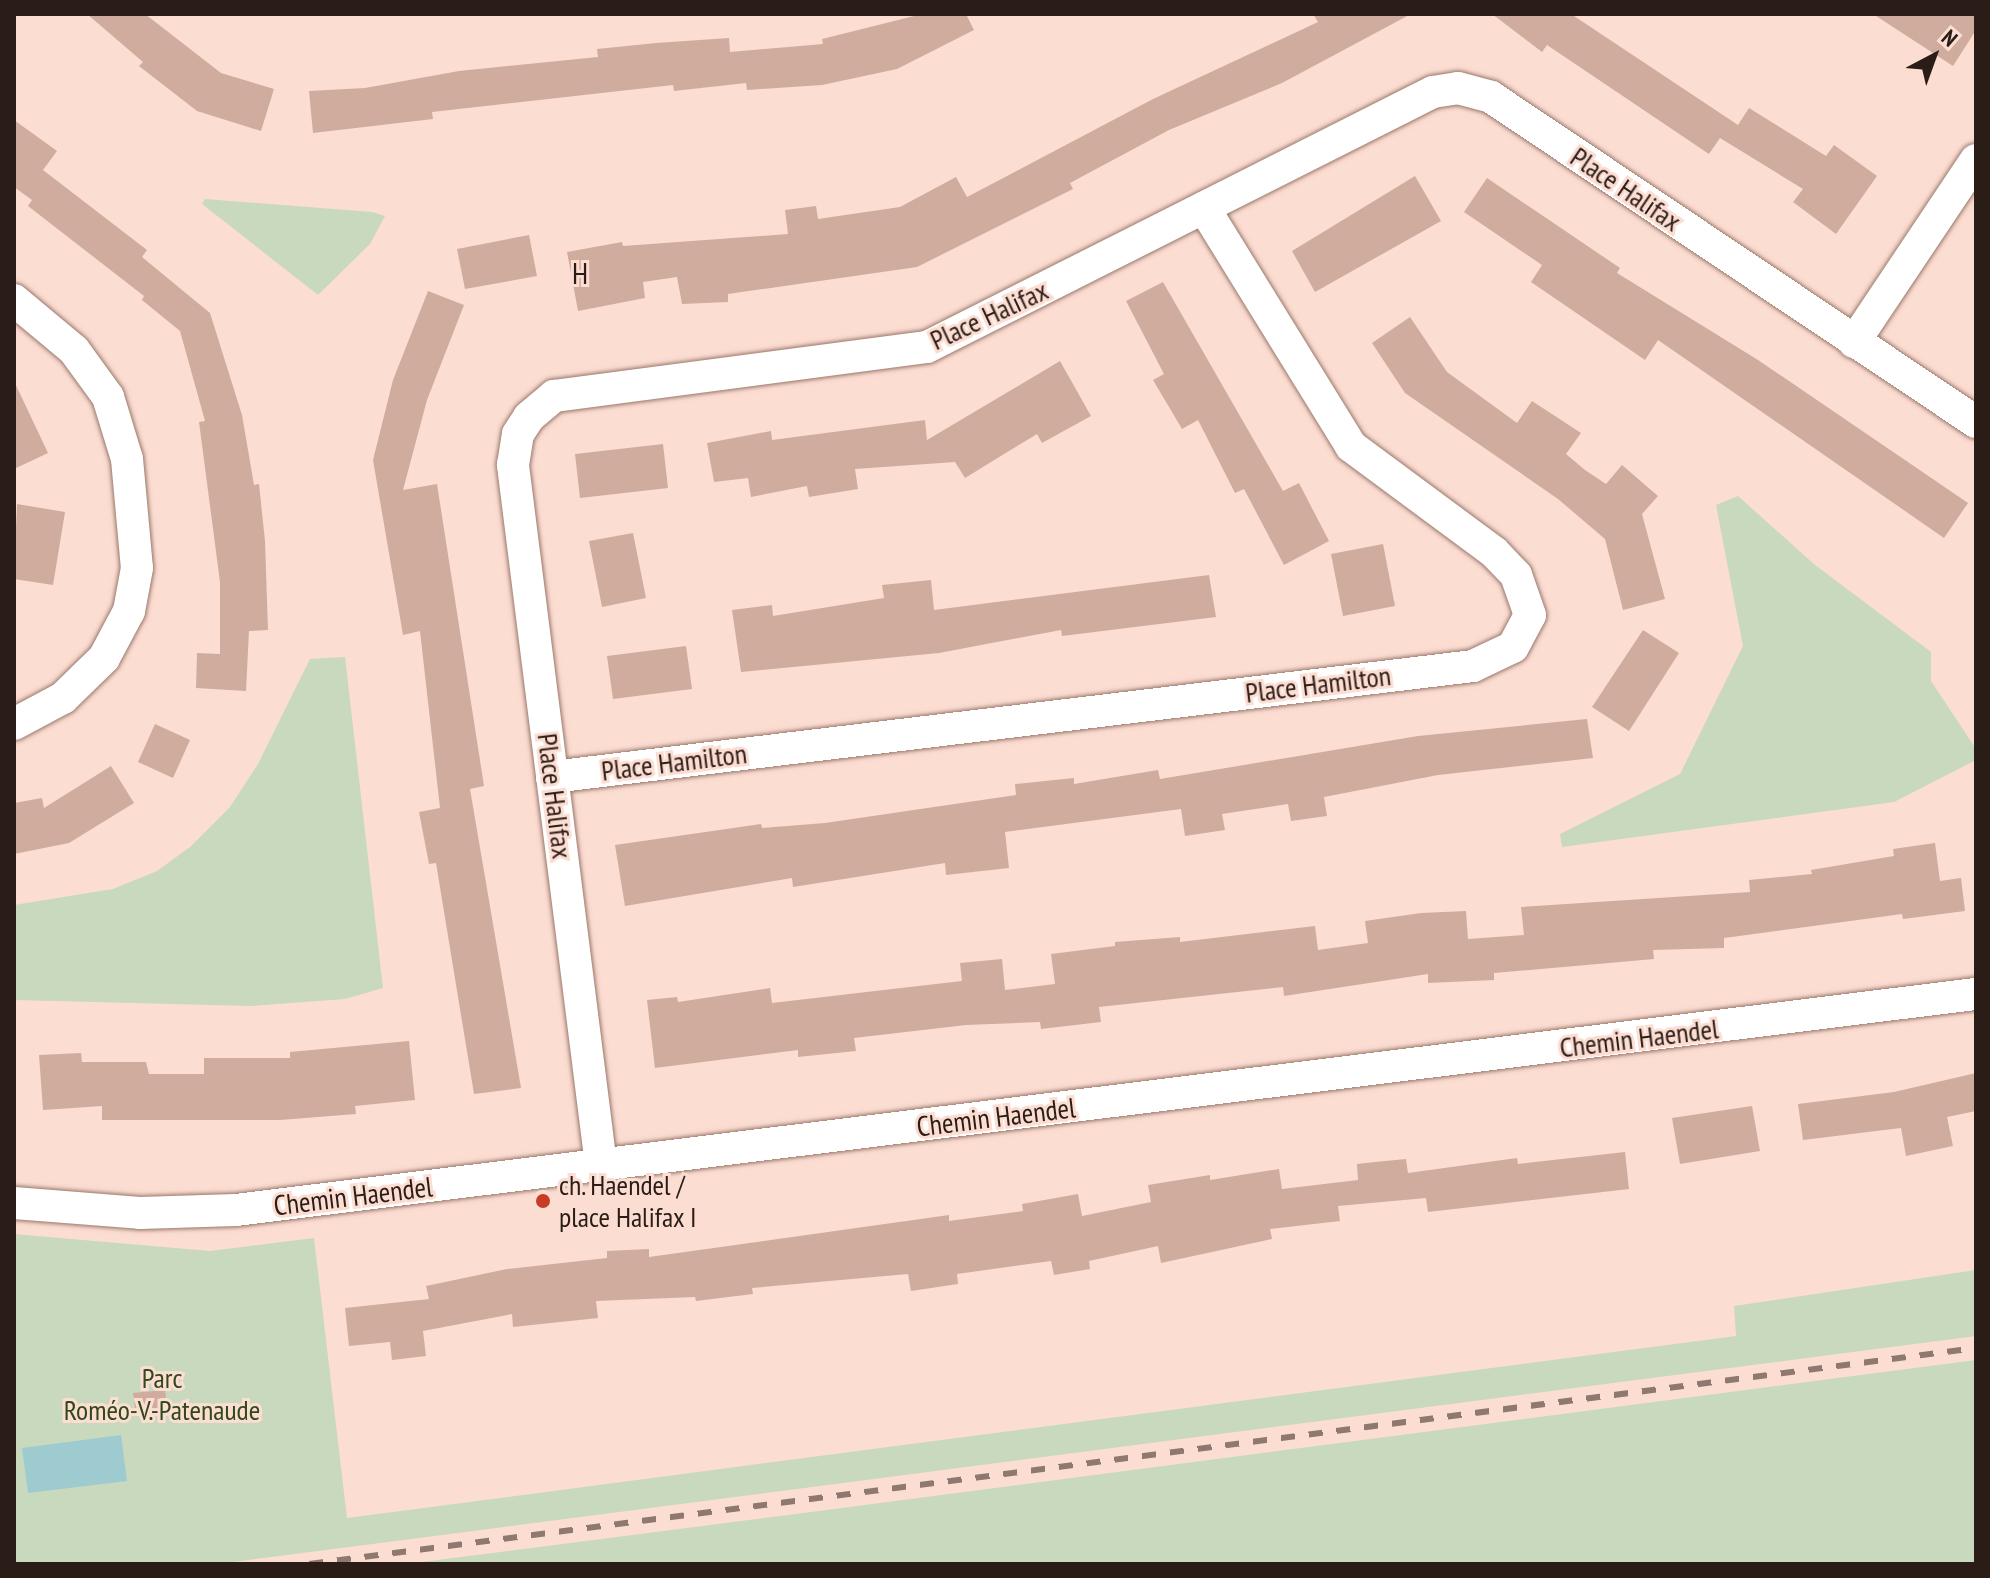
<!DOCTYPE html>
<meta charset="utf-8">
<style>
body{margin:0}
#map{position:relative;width:1990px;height:1578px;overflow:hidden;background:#fcddd2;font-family:"PT Sans Narrow",sans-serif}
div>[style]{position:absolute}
.green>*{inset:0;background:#c8d9be}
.water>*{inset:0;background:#9ecbd0}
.building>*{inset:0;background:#d0ac9e}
.roads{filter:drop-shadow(0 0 2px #9a786b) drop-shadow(0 0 2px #9a786b)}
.minor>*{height:32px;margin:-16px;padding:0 16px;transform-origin:16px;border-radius:16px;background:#fff}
.rail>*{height:6px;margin-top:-3px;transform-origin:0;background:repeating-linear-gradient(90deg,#8e7870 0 14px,transparent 0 28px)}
.dots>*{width:22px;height:22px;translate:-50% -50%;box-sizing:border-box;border:4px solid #fcddd2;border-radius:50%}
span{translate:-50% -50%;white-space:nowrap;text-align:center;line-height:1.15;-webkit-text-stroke:6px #fcddd2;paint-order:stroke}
.street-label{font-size:28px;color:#2a1c17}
.poi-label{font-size:28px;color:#2a1c17}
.left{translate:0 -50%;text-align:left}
.park-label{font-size:28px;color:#2f491b}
.neighbourhood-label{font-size:30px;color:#2a1c17;letter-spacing:2px}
.frame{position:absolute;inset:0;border:16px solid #2a1c17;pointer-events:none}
.north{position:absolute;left:1894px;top:16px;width:80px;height:80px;-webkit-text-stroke:6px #fcddd2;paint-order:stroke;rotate:41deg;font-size:22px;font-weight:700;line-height:32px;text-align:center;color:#2a1c17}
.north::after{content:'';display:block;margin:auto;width:28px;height:36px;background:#2a1c17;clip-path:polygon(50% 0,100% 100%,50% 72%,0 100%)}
</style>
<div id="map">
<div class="green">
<div style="clip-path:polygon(205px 199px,372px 212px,385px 216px,370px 244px,318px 295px,202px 204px)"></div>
<div style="clip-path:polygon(1738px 496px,1815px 565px,1931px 652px,1931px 681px,1976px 749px,1976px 760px,1894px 802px,1562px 847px,1560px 834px,1680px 774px,1743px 646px,1716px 505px)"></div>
<div style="clip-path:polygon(345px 657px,383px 988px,345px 999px,251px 1006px,14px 1000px,14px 905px,113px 889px,157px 871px,190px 847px,230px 807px,258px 764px,310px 659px)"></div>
<div style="clip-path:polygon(14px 1234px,210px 1251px,314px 1238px,347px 1518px,1736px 1336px,1734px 1306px,1976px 1270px,1976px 1336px,218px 1564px,14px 1564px)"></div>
<div style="clip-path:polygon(1976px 1360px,1976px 1564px,406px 1564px,788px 1515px)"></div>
</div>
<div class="water">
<div style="clip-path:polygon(121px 1435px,127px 1481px,28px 1493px,22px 1448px)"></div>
</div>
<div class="building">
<div style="clip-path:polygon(87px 14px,145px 14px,221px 73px,274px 89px,261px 131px,197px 111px,139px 66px,143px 62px)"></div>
<div style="clip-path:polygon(922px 14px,966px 14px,974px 30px,897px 69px,822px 85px,747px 90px,746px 83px,674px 91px,673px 85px,432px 112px,433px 119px,313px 133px,309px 91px,365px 88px,459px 71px,598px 57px,597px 49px,656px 43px,729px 38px,730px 52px,823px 44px,822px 39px)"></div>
<div style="clip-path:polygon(1313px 14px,1411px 14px,1282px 83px,1169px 130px,1070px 183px,1073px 189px,917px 267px,728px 294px,728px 302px,682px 304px,677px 277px,643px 282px,645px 298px,578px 311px,567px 252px,622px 242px,623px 246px,788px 234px,785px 210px,816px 206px,818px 219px,900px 207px,956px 177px,967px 197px,1153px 99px,1318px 22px)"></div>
<div style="clip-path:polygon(1492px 14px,1571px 14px,1738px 125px,1749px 108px,1826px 156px,1834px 145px,1877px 176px,1836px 234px,1793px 202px,1803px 189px,1720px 138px,1709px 154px,1547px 45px,1542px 52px)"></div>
<div style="clip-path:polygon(1873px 14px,1976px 14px,1976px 30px,1953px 66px)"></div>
<div style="clip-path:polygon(14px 120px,57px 151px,43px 170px,147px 250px,142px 257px,210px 313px,242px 415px,254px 485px,259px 484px,265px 541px,268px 630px,249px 631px,246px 691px,196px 688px,197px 653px,220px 654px,220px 582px,199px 422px,205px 421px,180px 331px,142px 300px,144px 296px,28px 206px,32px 200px,14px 187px)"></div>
<div style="clip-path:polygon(1415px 176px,1441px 221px,1315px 292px,1292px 251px)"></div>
<div style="clip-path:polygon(1487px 178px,1620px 268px,1617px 273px,1758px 360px,1968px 503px,1944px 538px,1658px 340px,1645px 360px,1531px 282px,1542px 265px,1464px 212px)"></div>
<div style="clip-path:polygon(529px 235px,537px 276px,465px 289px,457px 249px)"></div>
<div style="clip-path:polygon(1163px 282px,1283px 491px,1299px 483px,1329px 541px,1284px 565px,1244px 489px,1235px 493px,1198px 420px,1182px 429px,1153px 380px,1164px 374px,1126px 301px)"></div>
<div style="clip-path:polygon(428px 291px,464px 305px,427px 400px,403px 490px,437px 484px,484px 786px,470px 789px,521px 1088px,474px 1094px,436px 863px,429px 864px,419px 812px,440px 808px,420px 631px,403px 635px,373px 460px,393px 380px)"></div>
<div style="clip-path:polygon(1410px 317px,1447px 372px,1517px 423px,1532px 401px,1581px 433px,1566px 454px,1585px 470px,1606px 484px,1622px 465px,1658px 496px,1642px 514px,1665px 599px,1623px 610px,1605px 539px,1558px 499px,1405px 393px,1372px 343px)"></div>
<div style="clip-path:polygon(1060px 361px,1091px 416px,1042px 443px,1037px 434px,965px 478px,955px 462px,855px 469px,858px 489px,809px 497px,807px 486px,751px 497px,748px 478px,714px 482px,707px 443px,771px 431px,772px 440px,925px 420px,927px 440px)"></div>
<div style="clip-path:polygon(14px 381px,48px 453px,14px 469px)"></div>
<div style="clip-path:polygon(663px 444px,668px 488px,580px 498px,575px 454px)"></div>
<div style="clip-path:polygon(17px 504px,65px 512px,53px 585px,14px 579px)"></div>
<div style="clip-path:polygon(633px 533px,646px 598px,602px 607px,589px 541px)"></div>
<div style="clip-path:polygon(1383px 544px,1395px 606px,1343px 616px,1331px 554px)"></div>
<div style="clip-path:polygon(1209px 575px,1216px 617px,1062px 636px,1061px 630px,939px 653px,741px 672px,732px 610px,772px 605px,773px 616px,884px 598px,882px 585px,931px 580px,934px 610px)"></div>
<div style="clip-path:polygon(1643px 630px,1679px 653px,1629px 731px,1592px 707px)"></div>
<div style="clip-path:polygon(686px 646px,692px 689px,613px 699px,607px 656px)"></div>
<div style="clip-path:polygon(1587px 719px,1593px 758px,1438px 775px,1324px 797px,1327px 816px,1291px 821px,1288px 804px,1222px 814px,1225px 830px,1185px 836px,1181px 809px,1005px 832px,1009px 868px,946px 875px,945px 863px,793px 887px,792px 878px,625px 906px,615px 845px,761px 824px,762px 828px,825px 823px,1016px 795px,1015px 784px,1074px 778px,1074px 784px,1158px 770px,1160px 779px,1418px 736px)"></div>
<div style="clip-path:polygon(155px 724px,190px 740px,173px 778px,138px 762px)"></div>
<div style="clip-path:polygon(111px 766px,134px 803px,69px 843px,14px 854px,14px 803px,42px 798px,44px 808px)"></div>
<div style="clip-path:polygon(1935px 843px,1940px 881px,1961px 878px,1965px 911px,1903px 919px,1902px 914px,1724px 938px,1724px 948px,1653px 950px,1654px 959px,1494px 973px,1494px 980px,1428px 983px,1428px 974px,1284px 996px,1283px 987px,1099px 1007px,1101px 1022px,1041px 1029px,1040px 1022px,966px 1025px,854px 1038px,856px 1051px,798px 1057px,798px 1050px,655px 1068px,647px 1000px,677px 997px,678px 1002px,770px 988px,772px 1003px,875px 991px,962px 981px,960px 963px,1002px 959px,1005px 990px,1055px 984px,1051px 954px,1115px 946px,1115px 942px,1180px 937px,1180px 942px,1315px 926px,1318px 950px,1368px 943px,1365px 921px,1421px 913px,1466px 911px,1468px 939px,1524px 935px,1521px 907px,1750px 892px,1749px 880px,1812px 874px,1811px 870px,1894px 856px,1893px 849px)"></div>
<div style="clip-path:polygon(409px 1041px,415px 1100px,355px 1106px,356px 1114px,280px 1120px,102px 1120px,102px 1106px,43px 1110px,39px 1055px,81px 1053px,82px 1062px,146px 1062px,149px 1074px,204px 1074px,204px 1058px,290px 1058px,290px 1052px)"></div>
<div style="clip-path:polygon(1976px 1073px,1976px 1111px,1947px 1117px,1953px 1146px,1906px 1156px,1901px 1128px,1803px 1140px,1798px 1104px,1894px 1092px)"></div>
<div style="clip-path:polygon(1752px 1106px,1760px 1151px,1680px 1164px,1672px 1118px)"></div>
<div style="clip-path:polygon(1625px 1152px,1629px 1189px,1428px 1212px,1426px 1198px,1338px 1206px,1340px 1221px,1270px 1229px,1272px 1239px,1161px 1263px,1158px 1246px,1089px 1261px,1090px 1269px,1054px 1275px,1051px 1261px,957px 1274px,958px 1284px,911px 1291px,908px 1274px,752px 1288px,753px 1294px,696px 1301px,695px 1297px,596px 1301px,598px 1318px,513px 1327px,512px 1314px,423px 1331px,426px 1356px,392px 1360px,390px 1342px,349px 1346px,345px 1308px,429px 1299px,426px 1286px,507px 1269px,607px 1258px,607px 1251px,649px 1249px,649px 1257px,949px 1215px,949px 1221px,1023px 1211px,1022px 1204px,1078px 1194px,1082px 1216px,1151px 1202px,1148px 1185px,1210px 1175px,1210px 1180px,1279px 1169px,1282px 1189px,1358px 1180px,1357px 1164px,1375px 1162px,1406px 1159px,1408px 1173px,1517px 1158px,1518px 1164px)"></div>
<div style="clip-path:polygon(165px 1390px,168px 1412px,136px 1415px,133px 1393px)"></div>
</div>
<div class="roads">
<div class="minor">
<div style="left:14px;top:300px;width:78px;rotate:39.8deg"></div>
<div style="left:74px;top:350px;width:58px;rotate:54.1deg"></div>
<div style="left:108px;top:397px;width:65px;rotate:73deg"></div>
<div style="left:127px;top:459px;width:109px;rotate:84.8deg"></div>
<div style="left:137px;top:568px;width:44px;rotate:100.5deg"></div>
<div style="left:129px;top:611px;width:53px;rotate:118deg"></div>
<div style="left:104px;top:658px;width:57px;rotate:135.7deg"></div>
<div style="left:63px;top:698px;width:55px;rotate:152deg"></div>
<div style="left:1854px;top:342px;width:219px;rotate:-56.2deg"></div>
<div style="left:552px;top:777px;width:928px;rotate:-6.87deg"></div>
<div style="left:1473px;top:666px;width:44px;rotate:-25.4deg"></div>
<div style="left:1513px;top:647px;width:36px;rotate:-62deg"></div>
<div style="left:1530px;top:615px;width:42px;rotate:-109.3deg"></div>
<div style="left:1516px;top:575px;width:32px;rotate:-134deg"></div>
<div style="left:1494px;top:552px;width:178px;rotate:-143.5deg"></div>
<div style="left:1351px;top:446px;width:280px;rotate:-121.7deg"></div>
<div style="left:601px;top:1165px;width:706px;rotate:-97.17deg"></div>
<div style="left:513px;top:465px;width:31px;rotate:-81deg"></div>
<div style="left:518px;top:434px;width:20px;rotate:-57deg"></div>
<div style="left:529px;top:417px;width:33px;rotate:-40deg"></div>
<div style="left:554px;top:396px;width:376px;rotate:-7.5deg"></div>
<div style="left:927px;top:347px;width:567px;rotate:-26.75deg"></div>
<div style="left:1433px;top:92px;width:25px;rotate:-9deg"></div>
<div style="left:1458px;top:88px;width:34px;rotate:15deg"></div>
<div style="left:1491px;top:97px;width:584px;rotate:33.83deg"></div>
<div style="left:14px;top:1203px;width:126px;rotate:4.5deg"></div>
<div style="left:140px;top:1213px;width:96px;rotate:-1.8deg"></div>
<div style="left:236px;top:1210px;width:1753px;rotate:-7.08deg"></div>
</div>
</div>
<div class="rail">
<div style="left:309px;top:1564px;width:1681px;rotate:-7.38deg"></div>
</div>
<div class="dots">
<div style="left:543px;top:1201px;background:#c83c25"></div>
</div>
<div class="street-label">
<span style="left:1626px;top:189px;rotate:34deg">Place Halifax</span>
<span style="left:989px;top:315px;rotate:-25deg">Place Halifax</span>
<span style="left:1318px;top:684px;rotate:-7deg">Place Hamilton</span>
<span style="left:674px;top:762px;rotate:-7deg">Place Hamilton</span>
<span style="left:555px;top:796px;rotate:83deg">Place Halifax</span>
<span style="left:1639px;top:1038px;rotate:-7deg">Chemin Haendel</span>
<span style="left:996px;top:1117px;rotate:-7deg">Chemin Haendel</span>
<span style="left:353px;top:1196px;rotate:-7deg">Chemin Haendel</span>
</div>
<div class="poi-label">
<span class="left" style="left:559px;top:1201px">ch. Haendel /<br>place Halifax I</span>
</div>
<div class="park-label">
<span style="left:162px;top:1394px">Parc<br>Roméo-V.-Patenaude</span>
</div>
<div class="neighbourhood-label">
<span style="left:581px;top:273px">H</span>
</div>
<div class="frame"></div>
<div class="north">N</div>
</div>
